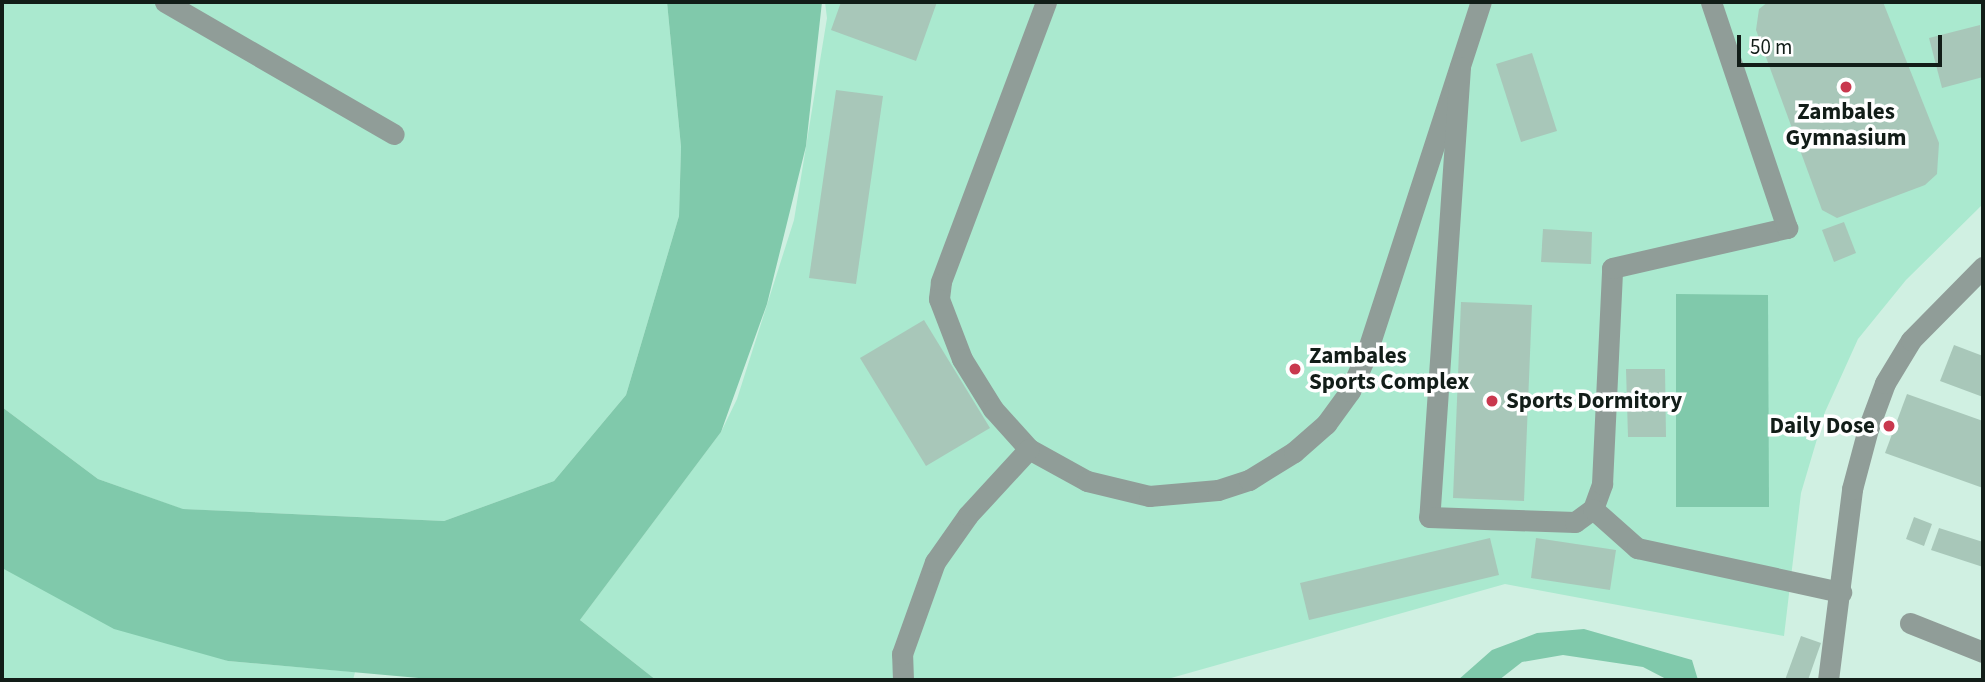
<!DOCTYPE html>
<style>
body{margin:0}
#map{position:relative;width:1985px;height:682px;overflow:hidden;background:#d0f0e2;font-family:"Source Sans 3",sans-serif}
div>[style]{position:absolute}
.green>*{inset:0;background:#aae9cf}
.water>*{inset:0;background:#80c9ab}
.building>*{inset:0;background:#a8c7b9}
.minor>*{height:21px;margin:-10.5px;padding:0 10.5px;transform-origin:10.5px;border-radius:10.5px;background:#909d98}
.dots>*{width:19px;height:19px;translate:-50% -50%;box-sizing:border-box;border:4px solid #fff;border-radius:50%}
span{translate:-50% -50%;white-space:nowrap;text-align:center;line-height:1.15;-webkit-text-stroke:7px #fff;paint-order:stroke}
.poi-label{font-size:23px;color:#121d18;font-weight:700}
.left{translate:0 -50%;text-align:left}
.right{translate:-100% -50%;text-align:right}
.frame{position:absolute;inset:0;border:4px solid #121d18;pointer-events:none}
.scale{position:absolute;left:1737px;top:35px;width:205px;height:32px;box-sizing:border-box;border:4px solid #121d18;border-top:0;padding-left:9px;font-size:21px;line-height:24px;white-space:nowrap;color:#121d18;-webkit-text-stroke:5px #fff;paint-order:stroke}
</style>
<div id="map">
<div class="green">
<div style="clip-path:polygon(2px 2px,667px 2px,681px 147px,679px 216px,626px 395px,554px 481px,444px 521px,182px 509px,98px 479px,2px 407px)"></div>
<div style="clip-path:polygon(825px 2px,1983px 2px,1983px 204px,1906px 280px,1858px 339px,1825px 412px,1801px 493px,1784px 636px,1505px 584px,1164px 680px,656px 680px,580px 620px,721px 432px,737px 399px,794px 220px,827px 18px)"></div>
<div style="clip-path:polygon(2px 568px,228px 661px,355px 672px,353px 680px,2px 680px)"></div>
</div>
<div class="water">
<div style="clip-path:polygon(667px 2px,822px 2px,806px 146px,767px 304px,721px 432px,580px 620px,656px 680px,441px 680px,228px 661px,114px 629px,2px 568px,2px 407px,98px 479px,183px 509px,444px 521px,554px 481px,626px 395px,679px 216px,681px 147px)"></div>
<div style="clip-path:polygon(1676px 294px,1768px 295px,1769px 507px,1676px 507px)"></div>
<div style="clip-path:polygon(1584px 629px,1692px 660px,1698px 680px,1668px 680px,1643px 667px,1563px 655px,1522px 662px,1499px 680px,1458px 680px,1492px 650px,1537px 633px)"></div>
</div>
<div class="building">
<div style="clip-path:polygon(841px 2px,937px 2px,916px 61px,831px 30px)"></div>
<div style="clip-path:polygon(1768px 2px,1883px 2px,1939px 143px,1937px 174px,1925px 185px,1837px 218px,1822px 210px,1756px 30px,1759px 9px)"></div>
<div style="clip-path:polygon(1980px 25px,1983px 77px,1942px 88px,1929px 38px)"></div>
<div style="clip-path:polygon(1532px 53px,1557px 131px,1521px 142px,1496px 64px)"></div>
<div style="clip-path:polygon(836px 90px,883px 96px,856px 284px,809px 278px)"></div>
<div style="clip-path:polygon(1844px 222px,1856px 253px,1834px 262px,1822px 230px)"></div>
<div style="clip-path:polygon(1543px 229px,1592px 232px,1591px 264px,1541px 262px)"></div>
<div style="clip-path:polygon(1461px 302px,1532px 305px,1524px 501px,1453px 498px)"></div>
<div style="clip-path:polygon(924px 320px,990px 428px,926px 466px,860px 358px)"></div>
<div style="clip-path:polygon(1954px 345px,1983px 356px,1983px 397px,1940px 381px)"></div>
<div style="clip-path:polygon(1626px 369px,1665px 369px,1666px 437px,1628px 437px)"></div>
<div style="clip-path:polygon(1907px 394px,1983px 421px,1983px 488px,1885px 453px)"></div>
<div style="clip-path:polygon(1914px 517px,1932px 524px,1924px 546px,1906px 539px)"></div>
<div style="clip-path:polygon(1939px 528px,1983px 542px,1983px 567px,1931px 550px)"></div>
<div style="clip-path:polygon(1490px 538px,1499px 575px,1309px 620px,1300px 583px)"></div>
<div style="clip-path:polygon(1536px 538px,1616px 550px,1610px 590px,1531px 578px)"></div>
<div style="clip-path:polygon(1801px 636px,1821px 643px,1808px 680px,1785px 680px)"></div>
</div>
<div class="minor">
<div style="left:165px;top:2px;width:264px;rotate:30deg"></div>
<div style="left:1046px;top:2px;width:299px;rotate:110.6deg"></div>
<div style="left:941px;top:282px;width:17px;rotate:97deg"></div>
<div style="left:939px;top:299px;width:64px;rotate:69deg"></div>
<div style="left:962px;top:359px;width:59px;rotate:58.2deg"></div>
<div style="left:993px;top:409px;width:54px;rotate:48deg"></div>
<div style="left:1029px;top:449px;width:66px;rotate:28.9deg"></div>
<div style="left:1087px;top:481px;width:64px;rotate:13.6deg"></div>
<div style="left:1149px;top:496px;width:69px;rotate:-5deg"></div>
<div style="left:1218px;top:490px;width:33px;rotate:-18deg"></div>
<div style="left:1249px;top:480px;width:53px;rotate:-31.9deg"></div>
<div style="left:1294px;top:452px;width:43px;rotate:-41.2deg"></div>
<div style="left:1326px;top:424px;width:41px;rotate:-54deg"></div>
<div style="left:1350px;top:391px;width:39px;rotate:-66deg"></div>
<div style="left:1366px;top:355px;width:371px;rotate:-72deg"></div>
<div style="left:1460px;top:67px;width:451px;rotate:93.9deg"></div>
<div style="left:1429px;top:517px;width:146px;rotate:2deg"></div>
<div style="left:1575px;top:522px;width:22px;rotate:-36deg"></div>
<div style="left:1593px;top:509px;width:27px;rotate:-70deg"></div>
<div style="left:1602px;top:484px;width:216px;rotate:-87.3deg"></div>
<div style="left:1612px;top:268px;width:180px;rotate:-12.9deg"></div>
<div style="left:1787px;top:228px;width:238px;rotate:-108.6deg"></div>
<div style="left:1593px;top:509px;width:59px;rotate:41.6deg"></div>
<div style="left:1637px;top:548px;width:209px;rotate:12.2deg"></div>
<div style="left:1910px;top:623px;width:79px;rotate:21.7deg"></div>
<div style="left:903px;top:680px;width:26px;rotate:-92deg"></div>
<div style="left:902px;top:654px;width:98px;rotate:-70.3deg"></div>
<div style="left:935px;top:562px;width:57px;rotate:-54.9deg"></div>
<div style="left:968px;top:515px;width:90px;rotate:-47.3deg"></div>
<div style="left:1828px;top:680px;width:193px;rotate:-82.8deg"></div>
<div style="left:1852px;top:489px;width:62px;rotate:-75.1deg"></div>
<div style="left:1868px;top:429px;width:49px;rotate:-69.7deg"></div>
<div style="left:1885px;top:383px;width:50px;rotate:-58.8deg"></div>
<div style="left:1911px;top:340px;width:103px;rotate:-45.4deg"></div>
</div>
<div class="dots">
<div style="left:1846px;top:87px;background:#c9384e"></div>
<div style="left:1295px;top:369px;background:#c9384e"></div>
<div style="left:1492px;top:401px;background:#c9384e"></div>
<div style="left:1889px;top:426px;background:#c9384e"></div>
</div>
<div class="poi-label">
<span style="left:1846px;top:125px">Zambales<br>Gymnasium</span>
<span class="left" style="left:1309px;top:369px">Zambales<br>Sports Complex</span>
<span class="left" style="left:1506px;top:401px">Sports Dormitory</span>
<span class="right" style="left:1875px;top:426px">Daily Dose</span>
</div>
<div class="frame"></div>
<div class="scale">50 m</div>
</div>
